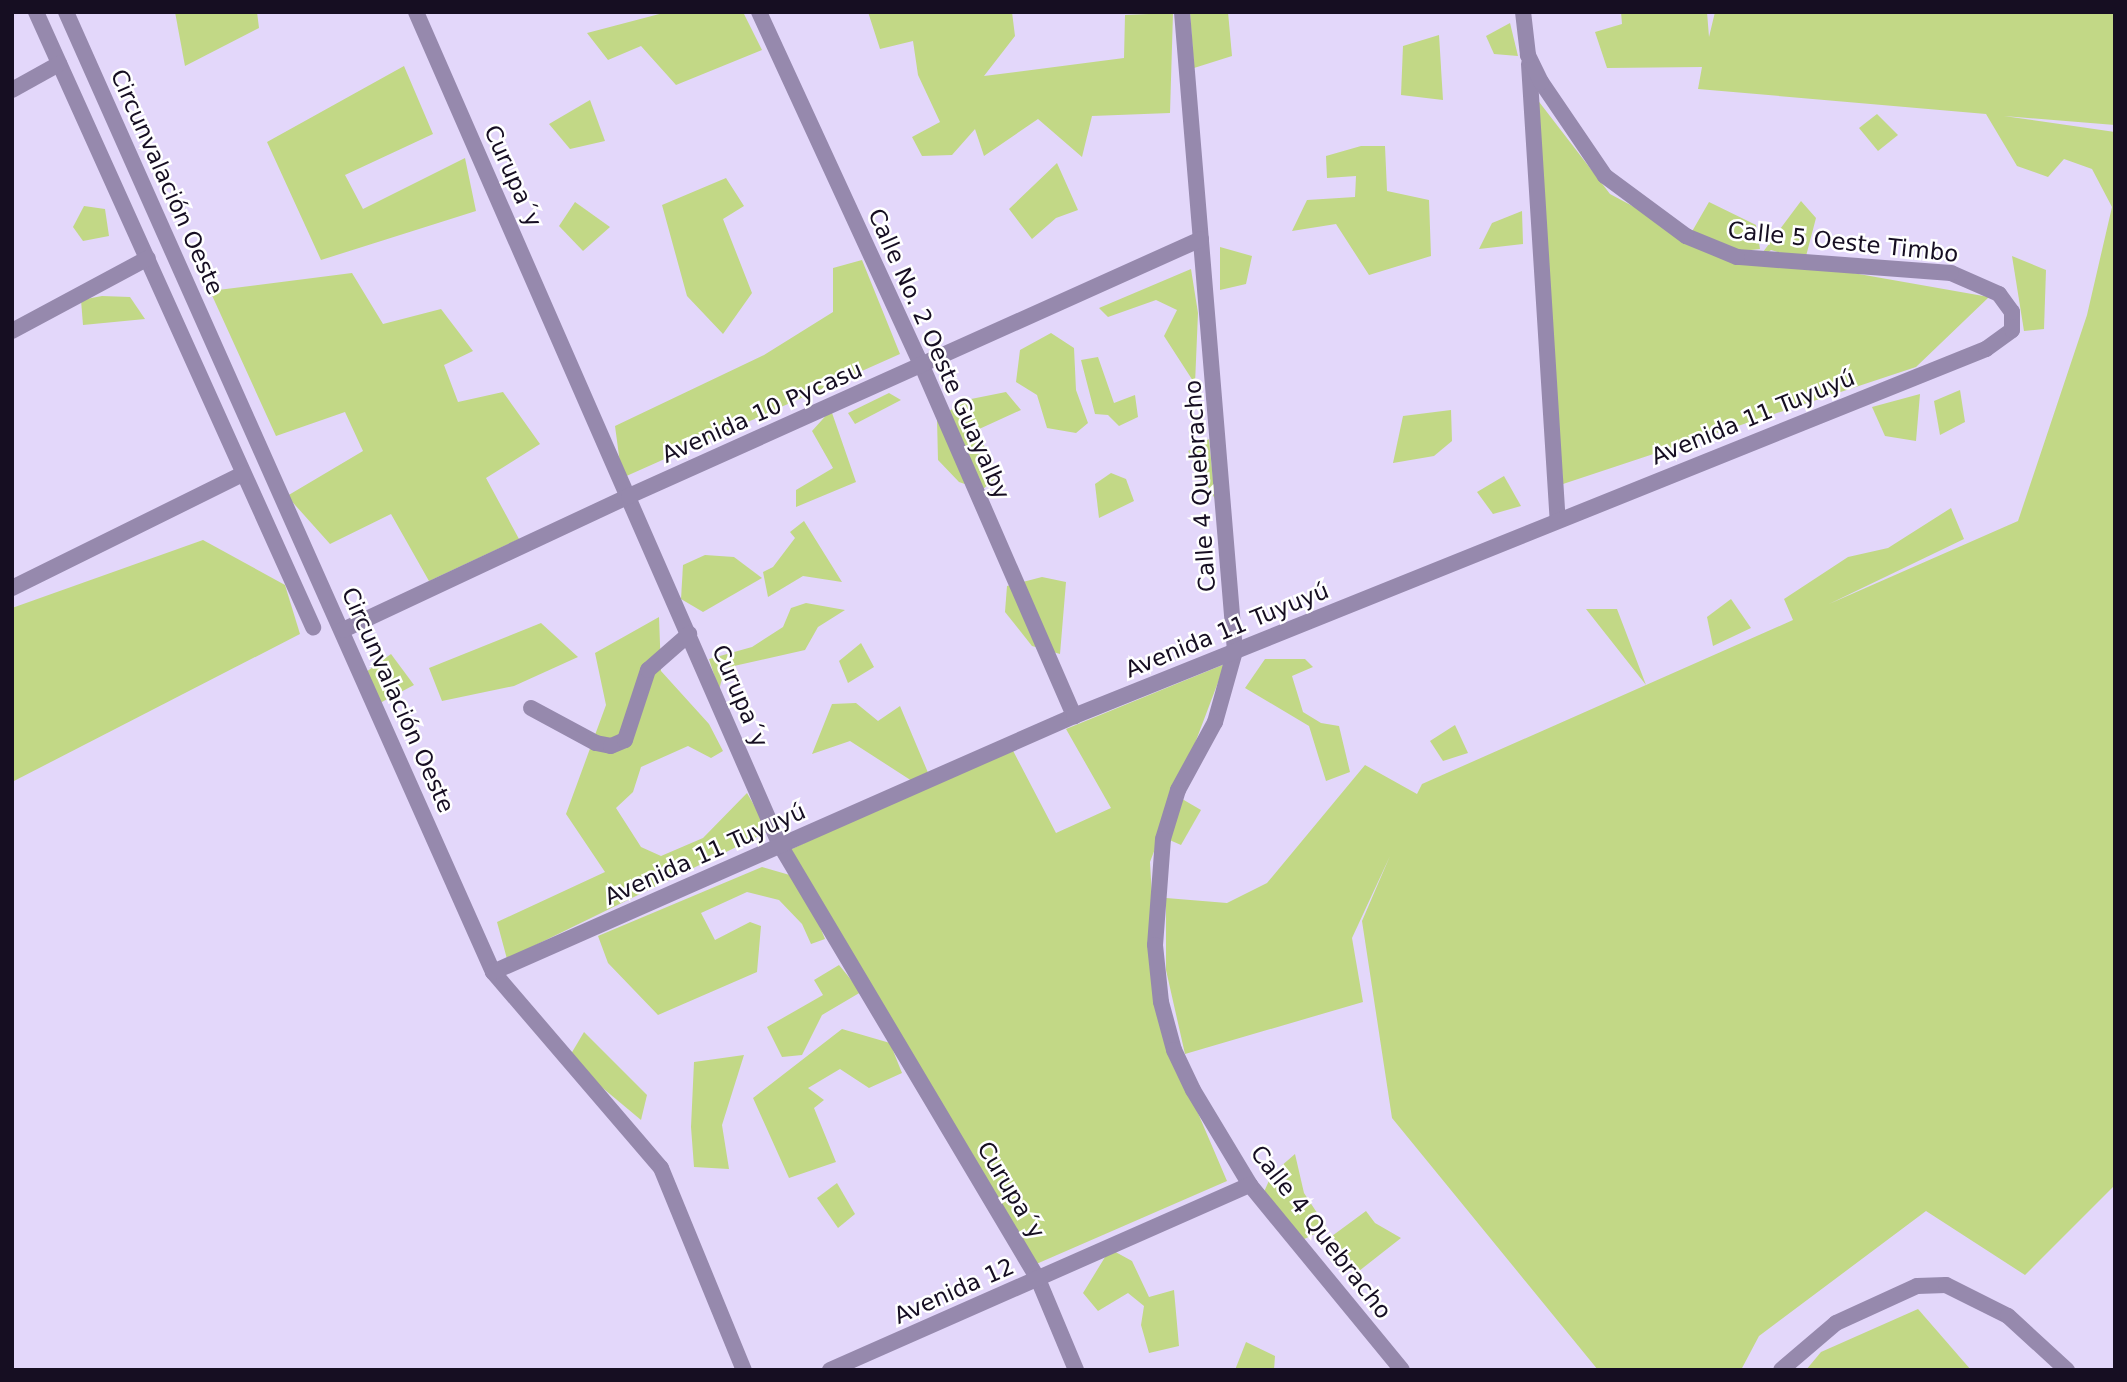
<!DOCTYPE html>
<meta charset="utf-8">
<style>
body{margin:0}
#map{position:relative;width:2127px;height:1382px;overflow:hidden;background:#e3d7fa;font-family:"DejaVu Sans",sans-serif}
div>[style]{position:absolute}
.green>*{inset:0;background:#c2d886}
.street>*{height:16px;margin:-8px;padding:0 8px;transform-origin:8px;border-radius:8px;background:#9689ad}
span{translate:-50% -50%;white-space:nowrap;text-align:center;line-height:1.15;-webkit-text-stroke:5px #fff;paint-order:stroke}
.street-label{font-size:23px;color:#160e22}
.frame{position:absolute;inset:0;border:14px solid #160e22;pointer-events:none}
</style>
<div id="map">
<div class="green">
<div style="clip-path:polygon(175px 12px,257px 12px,259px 28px,185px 66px)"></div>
<div style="clip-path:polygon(667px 12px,743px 12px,762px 50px,676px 85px,641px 46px,608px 60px,587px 33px)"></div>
<div style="clip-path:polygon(868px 12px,1012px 12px,1015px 36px,984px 76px,1124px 58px,1125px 15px,1173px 13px,1170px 113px,1092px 116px,1082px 157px,1038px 119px,984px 156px,975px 129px,952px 155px,922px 156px,912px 137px,940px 122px,918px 75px,913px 41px,880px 49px)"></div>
<div style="clip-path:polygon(1190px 12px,1228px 12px,1232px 56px,1194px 68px)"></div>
<div style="clip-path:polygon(1621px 12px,1707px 12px,1709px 37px,1715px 12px,2115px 12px,2115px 125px,2004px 116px,2115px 132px,2115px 1185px,2025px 1275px,1926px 1211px,1759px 1336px,1741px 1370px,1598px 1370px,1392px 1118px,1362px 921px,1390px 856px,1352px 938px,1363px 1002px,1185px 1054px,1166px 970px,1166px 898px,1227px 903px,1267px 883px,1365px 765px,1417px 794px,1422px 784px,1646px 685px,1586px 609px,1617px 609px,1646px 685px,1793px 620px,1784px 599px,1848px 557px,1888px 548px,1951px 508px,1964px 539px,1829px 604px,2018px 521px,2087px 315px,2112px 207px,2092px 169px,2064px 159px,2048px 177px,2017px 166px,1986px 114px,1698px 89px,1702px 67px,1607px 68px,1595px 32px,1622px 24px)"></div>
<div style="clip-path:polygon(1510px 23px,1518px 56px,1494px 54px,1486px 36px)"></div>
<div style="clip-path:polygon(1439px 35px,1443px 100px,1401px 95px,1403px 46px)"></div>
<div style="clip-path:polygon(404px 66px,433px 134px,345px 175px,363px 209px,465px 158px,476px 211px,321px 260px,267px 142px)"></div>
<div style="clip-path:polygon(1533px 94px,1610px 194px,1681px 232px,1690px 235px,1709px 202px,1756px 225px,1760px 249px,1742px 251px,1760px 256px,1801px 201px,1816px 218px,1805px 260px,1771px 250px,1762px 257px,1989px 297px,1916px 367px,1563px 484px)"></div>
<div style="clip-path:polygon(590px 100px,605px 141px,570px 149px,549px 124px)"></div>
<div style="clip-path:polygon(1877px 114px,1898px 135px,1878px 151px,1859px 128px)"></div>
<div style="clip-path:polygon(1361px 146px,1385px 146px,1387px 191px,1429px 200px,1431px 256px,1369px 275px,1336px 224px,1292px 231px,1307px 200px,1355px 197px,1356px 176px,1327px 178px,1326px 156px)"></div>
<div style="clip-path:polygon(1057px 163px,1078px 210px,1056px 218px,1032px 239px,1009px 209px)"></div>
<div style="clip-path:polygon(726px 178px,744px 206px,723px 219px,752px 293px,723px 334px,687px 296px,662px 205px)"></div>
<div style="clip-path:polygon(575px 202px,610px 227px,583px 251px,559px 226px)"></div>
<div style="clip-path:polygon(84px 206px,105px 209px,109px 236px,83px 241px,73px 227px)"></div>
<div style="clip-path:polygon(1522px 211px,1523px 244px,1479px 249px,1492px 223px)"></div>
<div style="clip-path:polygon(1220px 247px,1252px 256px,1246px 284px,1220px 290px)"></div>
<div style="clip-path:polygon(2012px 256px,2046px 270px,2044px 329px,2024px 331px)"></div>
<div style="clip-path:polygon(862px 260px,900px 354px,622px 478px,615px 426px,764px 355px,833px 312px,833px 268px)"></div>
<div style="clip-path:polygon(1191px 269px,1198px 313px,1195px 384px,1164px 336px,1177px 310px,1156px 300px,1108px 317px,1099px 308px)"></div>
<div style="clip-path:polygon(352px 273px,383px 324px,441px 309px,473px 351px,444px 365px,458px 402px,503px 392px,540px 444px,486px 478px,519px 539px,429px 581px,391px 514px,330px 544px,287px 496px,363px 451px,345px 412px,276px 436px,210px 291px)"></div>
<div style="clip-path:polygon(102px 296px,130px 297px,145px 319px,83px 325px,81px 300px)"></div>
<div style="clip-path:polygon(1051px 333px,1074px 348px,1076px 390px,1088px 423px,1076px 433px,1047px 428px,1037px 395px,1016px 382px,1020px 350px)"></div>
<div style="clip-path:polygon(1098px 357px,1114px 403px,1135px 395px,1138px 417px,1119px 426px,1108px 415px,1095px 414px,1081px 360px)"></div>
<div style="clip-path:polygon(1960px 390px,1965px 422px,1940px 435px,1934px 401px)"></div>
<div style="clip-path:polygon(1006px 392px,1021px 410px,977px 430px,998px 476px,982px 490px,959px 482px,938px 460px,937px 419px,966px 400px)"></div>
<div style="clip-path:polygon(889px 393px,901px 400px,855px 424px,848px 413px)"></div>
<div style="clip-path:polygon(1920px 394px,1916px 441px,1885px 436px,1872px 407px)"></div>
<div style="clip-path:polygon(831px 410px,856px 482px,796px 507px,796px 490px,833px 468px,812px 431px)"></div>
<div style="clip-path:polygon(1451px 410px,1452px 441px,1434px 456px,1393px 463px,1403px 416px)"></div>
<div style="clip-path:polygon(1209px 439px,1215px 499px,1188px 451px)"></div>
<div style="clip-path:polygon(1111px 473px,1126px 479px,1134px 501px,1099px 518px,1095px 484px)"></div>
<div style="clip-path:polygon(1504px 476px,1521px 506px,1493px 514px,1477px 492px)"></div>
<div style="clip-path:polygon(804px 521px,842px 582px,803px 576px,768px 597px,763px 572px,773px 567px,795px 538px,790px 532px)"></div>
<div style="clip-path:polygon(203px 540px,285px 585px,300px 634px,12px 782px,12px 608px)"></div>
<div style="clip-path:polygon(705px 555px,734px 557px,762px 578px,703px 612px,681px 599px,683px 565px)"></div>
<div style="clip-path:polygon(1042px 577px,1066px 582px,1060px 654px,1032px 646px,1005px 612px,1007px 586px)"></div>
<div style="clip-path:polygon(1731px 599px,1751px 628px,1713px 646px,1707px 617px)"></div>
<div style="clip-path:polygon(806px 603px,845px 610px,818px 627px,805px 650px,725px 668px,719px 690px,709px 659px,752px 647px,783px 627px,791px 608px)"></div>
<div style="clip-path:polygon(659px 617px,661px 671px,709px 724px,723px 751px,711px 758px,688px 746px,641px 767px,633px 792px,616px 808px,641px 847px,661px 856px,703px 838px,747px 793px,769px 831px,507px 959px,497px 922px,605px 872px,566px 814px,606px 705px,595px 653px)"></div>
<div style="clip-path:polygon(541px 623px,578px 657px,514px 686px,442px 701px,429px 668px)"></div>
<div style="clip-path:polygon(861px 643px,874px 667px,848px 683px,839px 661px)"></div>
<div style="clip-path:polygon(391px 654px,414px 685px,380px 703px,366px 672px)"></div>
<div style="clip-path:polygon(1265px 659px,1305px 659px,1313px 667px,1292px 676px,1303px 712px,1321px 723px,1339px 726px,1350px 772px,1326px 781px,1309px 726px,1245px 688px)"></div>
<div style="clip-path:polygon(1225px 664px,1150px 862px,1159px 1022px,1227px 1181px,1034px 1265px,790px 850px,1009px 743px,1056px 833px,1111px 808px,1066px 729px)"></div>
<div style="clip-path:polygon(856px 703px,878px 721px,900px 706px,929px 775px,912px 781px,850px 741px,812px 754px,832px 704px)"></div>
<div style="clip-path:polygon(1455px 725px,1468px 753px,1443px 761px,1430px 741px)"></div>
<div style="clip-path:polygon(1177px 796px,1201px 810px,1181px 845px,1165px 838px)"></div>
<div style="clip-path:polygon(762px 867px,800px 878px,825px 939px,811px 944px,802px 924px,779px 900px,747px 892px,701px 913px,715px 940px,750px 922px,761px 926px,757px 972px,658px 1015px,608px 963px,598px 936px)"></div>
<div style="clip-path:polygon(839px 965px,861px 992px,822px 1015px,802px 1055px,782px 1057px,767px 1027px,823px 995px,814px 980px)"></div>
<div style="clip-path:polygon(842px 1029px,890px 1043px,902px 1073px,869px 1088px,840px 1069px,808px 1088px,824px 1100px,814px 1108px,836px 1162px,789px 1178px,753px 1098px)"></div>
<div style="clip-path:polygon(584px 1032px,647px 1095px,641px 1120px,568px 1059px)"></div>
<div style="clip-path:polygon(744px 1055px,722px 1125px,729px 1169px,694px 1167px,691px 1127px,694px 1062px)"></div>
<div style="clip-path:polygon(1295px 1154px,1304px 1193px,1327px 1228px,1294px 1244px,1263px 1194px,1272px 1174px)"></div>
<div style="clip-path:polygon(837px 1183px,855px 1214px,838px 1228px,817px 1198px)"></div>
<div style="clip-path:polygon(1366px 1211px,1375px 1223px,1401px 1238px,1359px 1271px,1332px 1236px)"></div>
<div style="clip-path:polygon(1110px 1249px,1132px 1261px,1149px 1297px,1174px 1290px,1179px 1346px,1149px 1353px,1141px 1325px,1144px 1306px,1128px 1293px,1098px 1311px,1083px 1293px)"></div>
<div style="clip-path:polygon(1918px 1309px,1971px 1370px,1806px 1370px,1821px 1352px)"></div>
<div style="clip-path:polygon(1246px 1342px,1275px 1356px,1274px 1370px,1235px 1370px)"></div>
</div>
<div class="street">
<div style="left:36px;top:12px;width:675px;rotate:65.75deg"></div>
<div style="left:66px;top:12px;width:1051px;rotate:66.02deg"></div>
<div style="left:493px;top:972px;width:258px;rotate:49.4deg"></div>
<div style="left:661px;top:1168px;width:218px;rotate:67.7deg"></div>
<div style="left:416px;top:12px;width:909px;rotate:66.4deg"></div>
<div style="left:780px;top:845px;width:505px;rotate:59.27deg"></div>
<div style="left:1038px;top:1279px;width:99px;rotate:67.3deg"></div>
<div style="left:759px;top:12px;width:390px;rotate:65.3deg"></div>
<div style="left:922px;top:366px;width:382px;rotate:66.5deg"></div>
<div style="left:1182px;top:12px;width:641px;rotate:85.26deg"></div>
<div style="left:1235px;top:651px;width:74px;rotate:105.7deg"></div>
<div style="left:1215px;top:722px;width:77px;rotate:118.6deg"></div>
<div style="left:1178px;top:790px;width:51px;rotate:107deg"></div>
<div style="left:1163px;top:839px;width:106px;rotate:94.3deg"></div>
<div style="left:1155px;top:945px;width:57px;rotate:84deg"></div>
<div style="left:1161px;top:1002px;width:50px;rotate:74.8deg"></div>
<div style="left:1174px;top:1050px;width:44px;rotate:64.6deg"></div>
<div style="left:1193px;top:1090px;width:111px;rotate:59deg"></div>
<div style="left:1250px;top:1185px;width:239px;rotate:50.6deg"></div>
<div style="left:1529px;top:64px;width:456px;rotate:86.4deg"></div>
<div style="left:12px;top:90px;width:54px;rotate:-29deg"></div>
<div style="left:12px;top:331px;width:154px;rotate:-28.2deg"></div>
<div style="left:12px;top:588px;width:258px;rotate:-26.3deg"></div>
<div style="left:343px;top:630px;width:316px;rotate:-25.1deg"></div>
<div style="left:629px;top:496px;width:627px;rotate:-24.19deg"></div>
<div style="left:531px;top:708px;width:74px;rotate:28.3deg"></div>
<div style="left:596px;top:743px;width:15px;rotate:11deg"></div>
<div style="left:611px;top:746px;width:15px;rotate:-23deg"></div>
<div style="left:625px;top:740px;width:74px;rotate:-71.8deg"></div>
<div style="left:648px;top:670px;width:55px;rotate:-41.3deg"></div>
<div style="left:493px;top:972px;width:635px;rotate:-23.78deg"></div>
<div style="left:1074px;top:716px;width:983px;rotate:-21.92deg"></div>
<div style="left:1986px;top:349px;width:32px;rotate:-36deg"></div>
<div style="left:2012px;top:330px;width:18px;rotate:-90deg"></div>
<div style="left:2012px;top:312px;width:22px;rotate:-126deg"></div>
<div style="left:1999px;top:294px;width:52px;rotate:-156.4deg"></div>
<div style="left:1951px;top:273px;width:215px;rotate:-175.7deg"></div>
<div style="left:1737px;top:257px;width:55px;rotate:-157.6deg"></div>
<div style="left:1686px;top:236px;width:101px;rotate:-143.5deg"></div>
<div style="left:1605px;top:176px;width:114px;rotate:-124.2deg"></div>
<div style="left:1541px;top:82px;width:30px;rotate:-116deg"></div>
<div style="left:1528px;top:55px;width:43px;rotate:-96.6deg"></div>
<div style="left:830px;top:1370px;width:459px;rotate:-23.8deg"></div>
<div style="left:1781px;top:1370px;width:72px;rotate:-40.5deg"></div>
<div style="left:1836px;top:1323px;width:89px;rotate:-24.6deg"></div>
<div style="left:1917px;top:1286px;width:29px;rotate:-2deg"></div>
<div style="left:1946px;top:1285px;width:69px;rotate:26.6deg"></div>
<div style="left:2008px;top:1316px;width:80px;rotate:42.5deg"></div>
</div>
<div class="street-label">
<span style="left:513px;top:176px;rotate:66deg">Curupa´y</span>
<span style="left:167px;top:182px;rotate:66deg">Circunvalación Oeste</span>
<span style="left:1843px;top:242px;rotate:6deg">Calle 5 Oeste Timbo</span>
<span style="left:939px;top:354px;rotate:66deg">Calle No. 2 Oeste Guayalby</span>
<span style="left:762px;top:412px;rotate:-24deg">Avenida 10 Pycasu</span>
<span style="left:1753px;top:417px;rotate:-22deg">Avenida 11 Tuyuyú</span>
<span style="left:1200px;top:486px;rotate:-94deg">Calle 4 Quebracho</span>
<span style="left:1227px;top:630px;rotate:-22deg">Avenida 11 Tuyuyú</span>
<span style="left:740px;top:696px;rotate:67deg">Curupa´y</span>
<span style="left:398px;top:700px;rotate:66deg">Circunvalación Oeste</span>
<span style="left:705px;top:854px;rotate:-24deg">Avenida 11 Tuyuyú</span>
<span style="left:1011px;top:1190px;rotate:59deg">Curupa´y</span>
<span style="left:1321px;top:1232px;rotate:52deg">Calle 4 Quebracho</span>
<span style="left:954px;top:1291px;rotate:-24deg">Avenida 12</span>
</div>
<div class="frame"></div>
</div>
